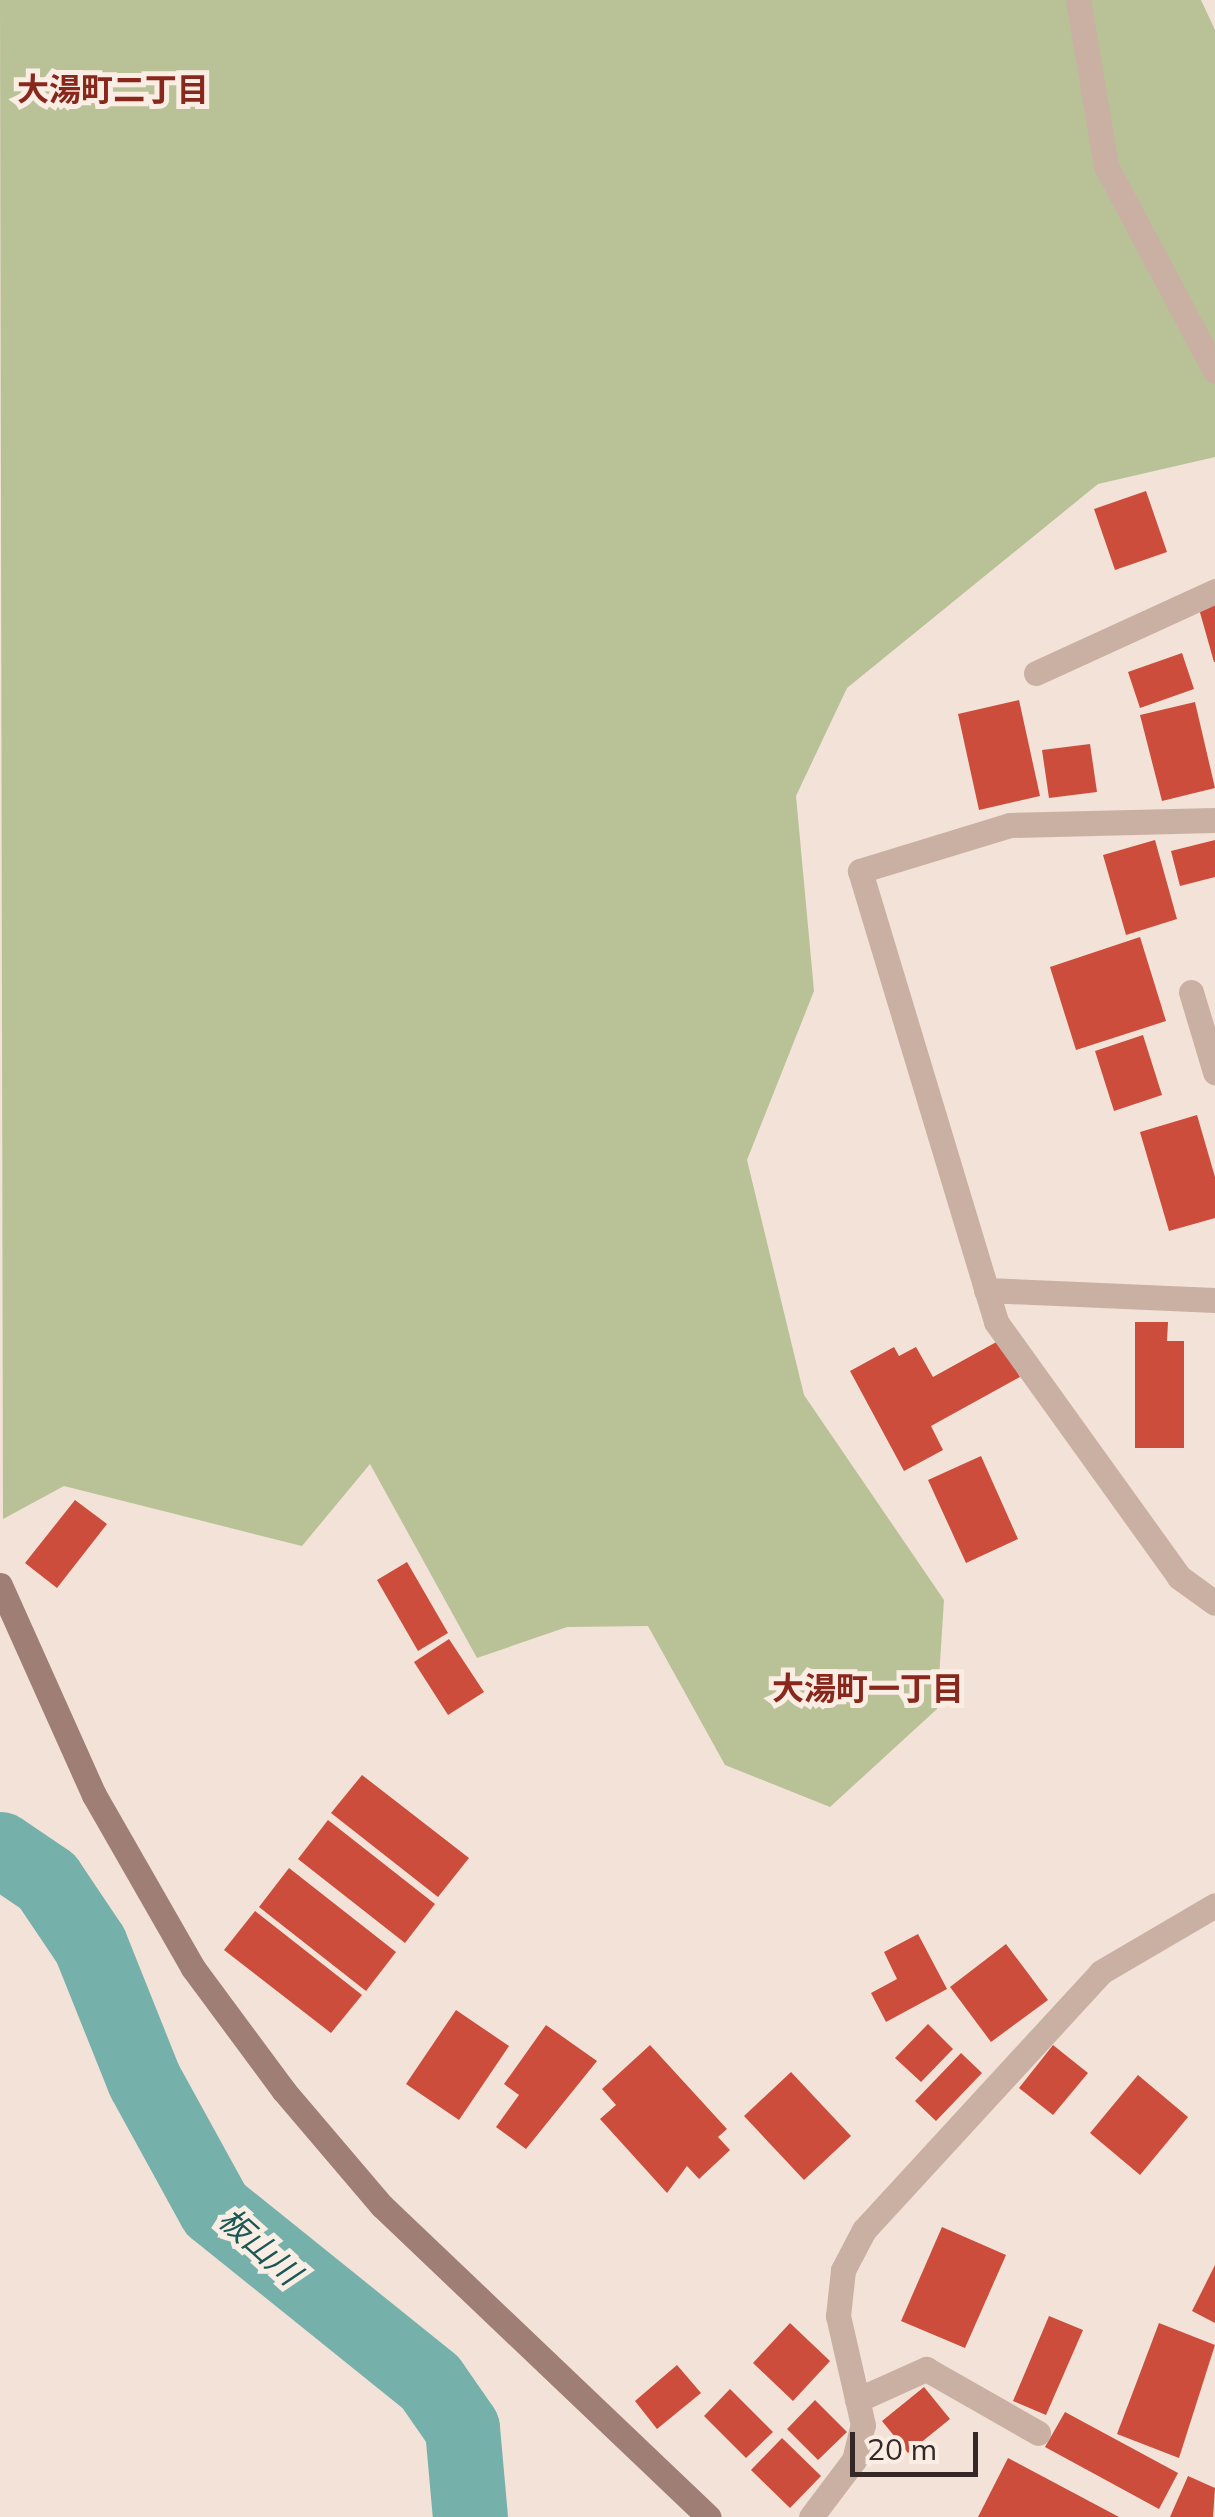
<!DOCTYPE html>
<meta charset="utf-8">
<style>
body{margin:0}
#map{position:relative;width:1215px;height:2517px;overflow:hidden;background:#f2e2d7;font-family:Mulish,"Noto Sans JP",sans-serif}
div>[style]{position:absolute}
.green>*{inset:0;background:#b9c197}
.river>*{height:75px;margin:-37.5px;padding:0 37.5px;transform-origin:37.5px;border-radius:37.5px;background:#75b0ab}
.building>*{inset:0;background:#cc4d3c}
.street>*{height:25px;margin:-12.5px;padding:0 12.5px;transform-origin:12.5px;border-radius:12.5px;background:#cab0a3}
.secondary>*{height:25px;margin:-12.5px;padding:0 12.5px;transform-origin:12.5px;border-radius:12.5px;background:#9e7e75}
span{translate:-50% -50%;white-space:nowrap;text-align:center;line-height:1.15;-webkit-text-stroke:10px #faede4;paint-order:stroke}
.neighbourhood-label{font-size:32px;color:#88271b;font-weight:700}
.water-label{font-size:32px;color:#195854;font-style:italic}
.scale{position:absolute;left:850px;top:2432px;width:128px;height:45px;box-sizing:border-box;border:5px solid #352826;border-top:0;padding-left:12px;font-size:30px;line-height:35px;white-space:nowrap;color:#352826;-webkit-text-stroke:8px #faede4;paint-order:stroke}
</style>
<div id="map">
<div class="green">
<div style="clip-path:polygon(0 0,1201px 0,1215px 30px,1215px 457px,1098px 484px,847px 688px,796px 796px,814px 991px,747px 1160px,804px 1395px,944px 1600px,937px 1709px,830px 1807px,725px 1765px,648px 1626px,567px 1627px,477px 1658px,370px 1464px,302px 1546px,64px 1486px,3px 1519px)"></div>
</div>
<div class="river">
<div style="left:0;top:1849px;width:57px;rotate:34.2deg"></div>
<div style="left:47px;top:1881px;width:77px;rotate:56.1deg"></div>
<div style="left:90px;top:1945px;width:145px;rotate:68.2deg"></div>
<div style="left:144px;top:2080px;width:147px;rotate:61.2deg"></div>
<div style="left:215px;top:2209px;width:276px;rotate:38.8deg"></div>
<div style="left:430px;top:2382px;width:56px;rotate:55.2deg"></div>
<div style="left:462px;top:2428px;width:89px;rotate:84.9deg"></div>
</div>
<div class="building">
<div style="clip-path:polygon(1146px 491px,1167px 552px,1115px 570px,1094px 509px)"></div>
<div style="clip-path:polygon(1215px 604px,1215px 662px,1214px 662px,1199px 609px)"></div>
<div style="clip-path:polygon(1182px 653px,1194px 689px,1140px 708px,1128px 672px)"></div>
<div style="clip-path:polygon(1019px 700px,1040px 796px,979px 810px,958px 714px)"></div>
<div style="clip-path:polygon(1195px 702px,1215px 788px,1162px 801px,1140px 715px)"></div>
<div style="clip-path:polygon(1090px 744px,1097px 792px,1049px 798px,1042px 750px)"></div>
<div style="clip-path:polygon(1155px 840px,1177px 919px,1126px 935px,1103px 855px)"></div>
<div style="clip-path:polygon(1215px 840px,1215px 877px,1180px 886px,1171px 851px)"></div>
<div style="clip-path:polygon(1140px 937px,1166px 1021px,1076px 1050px,1050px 967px)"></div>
<div style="clip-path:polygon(1143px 1035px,1162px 1095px,1114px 1111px,1095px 1051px)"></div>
<div style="clip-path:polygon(1197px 1115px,1215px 1177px,1215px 1218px,1169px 1231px,1140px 1132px)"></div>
<div style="clip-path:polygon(1135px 1322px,1168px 1322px,1167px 1341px,1184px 1341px,1184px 1448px,1135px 1448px)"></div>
<div style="clip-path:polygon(1000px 1340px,1020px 1377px,931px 1426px,943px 1450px,904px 1471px,850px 1371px,894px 1347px,899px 1356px,916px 1347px,933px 1377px)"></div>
<div style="clip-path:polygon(981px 1456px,1018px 1539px,966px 1563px,928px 1480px)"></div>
<div style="clip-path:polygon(75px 1500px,107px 1524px,57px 1588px,25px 1563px)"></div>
<div style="clip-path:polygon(407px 1562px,448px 1633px,418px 1651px,377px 1580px)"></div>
<div style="clip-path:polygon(449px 1639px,484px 1692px,448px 1715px,414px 1662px)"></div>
<div style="clip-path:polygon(362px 1775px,469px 1858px,438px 1897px,331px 1813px)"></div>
<div style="clip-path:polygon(328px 1820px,435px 1904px,405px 1943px,298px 1859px)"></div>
<div style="clip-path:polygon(289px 1868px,396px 1952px,366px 1991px,259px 1907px)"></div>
<div style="clip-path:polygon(255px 1911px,362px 1995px,331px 2033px,224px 1950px)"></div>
<div style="clip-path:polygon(918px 1934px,947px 1989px,886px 2022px,871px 1993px,897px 1979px,884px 1952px)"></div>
<div style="clip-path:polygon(1006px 1944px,1048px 2000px,991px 2042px,950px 1987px)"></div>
<div style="clip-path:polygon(456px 2010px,509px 2046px,459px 2120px,406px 2084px)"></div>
<div style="clip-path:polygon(928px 2024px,953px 2049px,921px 2082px,895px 2058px)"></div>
<div style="clip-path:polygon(546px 2025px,597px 2061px,526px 2149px,496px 2127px,519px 2095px,504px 2084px)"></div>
<div style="clip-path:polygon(650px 2045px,727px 2129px,718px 2137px,730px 2150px,699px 2179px,687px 2166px,667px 2193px,600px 2119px,616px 2105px,602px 2089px)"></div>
<div style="clip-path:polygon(1053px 2045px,1088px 2073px,1053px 2115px,1019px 2088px)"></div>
<div style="clip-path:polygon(961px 2053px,982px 2073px,936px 2121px,915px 2101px)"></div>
<div style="clip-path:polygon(791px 2072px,851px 2136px,804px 2180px,744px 2116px)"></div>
<div style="clip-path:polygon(1138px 2075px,1188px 2117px,1140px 2175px,1090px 2133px)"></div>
<div style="clip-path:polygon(942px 2227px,1006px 2255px,965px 2348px,901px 2321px)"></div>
<div style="clip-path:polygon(1215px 2265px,1215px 2323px,1192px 2311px)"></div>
<div style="clip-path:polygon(1049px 2316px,1083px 2330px,1046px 2415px,1013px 2401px)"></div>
<div style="clip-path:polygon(790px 2323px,830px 2361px,793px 2401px,753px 2363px)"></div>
<div style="clip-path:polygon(1159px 2323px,1215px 2345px,1179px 2458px,1117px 2434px)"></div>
<div style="clip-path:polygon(677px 2365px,701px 2393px,657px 2429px,635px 2401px)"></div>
<div style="clip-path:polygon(924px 2387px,950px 2419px,908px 2453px,882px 2421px)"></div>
<div style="clip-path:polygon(730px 2389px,773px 2432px,746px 2458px,704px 2416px)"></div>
<div style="clip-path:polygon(815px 2400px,847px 2432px,818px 2460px,787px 2429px)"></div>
<div style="clip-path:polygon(1065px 2412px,1178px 2473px,1159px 2509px,1045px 2447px)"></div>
<div style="clip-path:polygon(782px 2438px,821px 2476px,790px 2508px,751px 2470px)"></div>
<div style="clip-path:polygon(1008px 2458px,1119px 2517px,978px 2517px)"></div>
<div style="clip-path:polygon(1188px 2476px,1215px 2488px,1213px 2517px,1170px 2517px)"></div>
</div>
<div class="street">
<div style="left:1078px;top:0;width:168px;rotate:80.4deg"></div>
<div style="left:1106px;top:166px;width:232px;rotate:62deg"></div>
<div style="left:1036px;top:673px;width:197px;rotate:-24.6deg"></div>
<div style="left:1215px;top:820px;width:205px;rotate:178.6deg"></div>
<div style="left:1010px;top:825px;width:157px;rotate:163deg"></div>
<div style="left:860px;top:871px;width:471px;rotate:73.2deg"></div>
<div style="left:996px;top:1322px;width:314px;rotate:54.3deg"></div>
<div style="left:1179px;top:1577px;width:44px;rotate:35.8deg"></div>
<div style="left:1191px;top:992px;width:84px;rotate:73.3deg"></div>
<div style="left:986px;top:1290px;width:229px;rotate:2.5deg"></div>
<div style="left:857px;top:2400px;width:76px;rotate:-24.2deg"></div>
<div style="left:926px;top:2369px;width:129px;rotate:29.7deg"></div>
<div style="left:811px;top:2517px;width:71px;rotate:-53deg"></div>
<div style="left:854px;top:2460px;width:36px;rotate:-76deg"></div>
<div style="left:863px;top:2425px;width:112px;rotate:-102.9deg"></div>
<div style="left:838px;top:2316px;width:46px;rotate:-83.8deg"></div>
<div style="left:843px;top:2270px;width:45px;rotate:-62.3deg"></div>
<div style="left:864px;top:2230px;width:350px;rotate:-47.4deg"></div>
<div style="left:1101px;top:1972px;width:132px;rotate:-30.4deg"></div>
</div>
<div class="secondary">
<div style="left:0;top:1585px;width:230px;rotate:65.9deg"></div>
<div style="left:94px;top:1795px;width:199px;rotate:60.2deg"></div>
<div style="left:193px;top:1968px;width:153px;rotate:53.5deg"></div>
<div style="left:284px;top:2091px;width:151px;rotate:49.6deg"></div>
<div style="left:382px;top:2206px;width:451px;rotate:43.6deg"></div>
</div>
<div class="neighbourhood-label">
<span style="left:113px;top:89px">大湯町二丁目</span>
<span style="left:868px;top:1688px">大湯町一丁目</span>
</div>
<div class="water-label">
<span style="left:260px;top:2246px;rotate:42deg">板山川</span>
</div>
<div class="scale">20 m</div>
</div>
